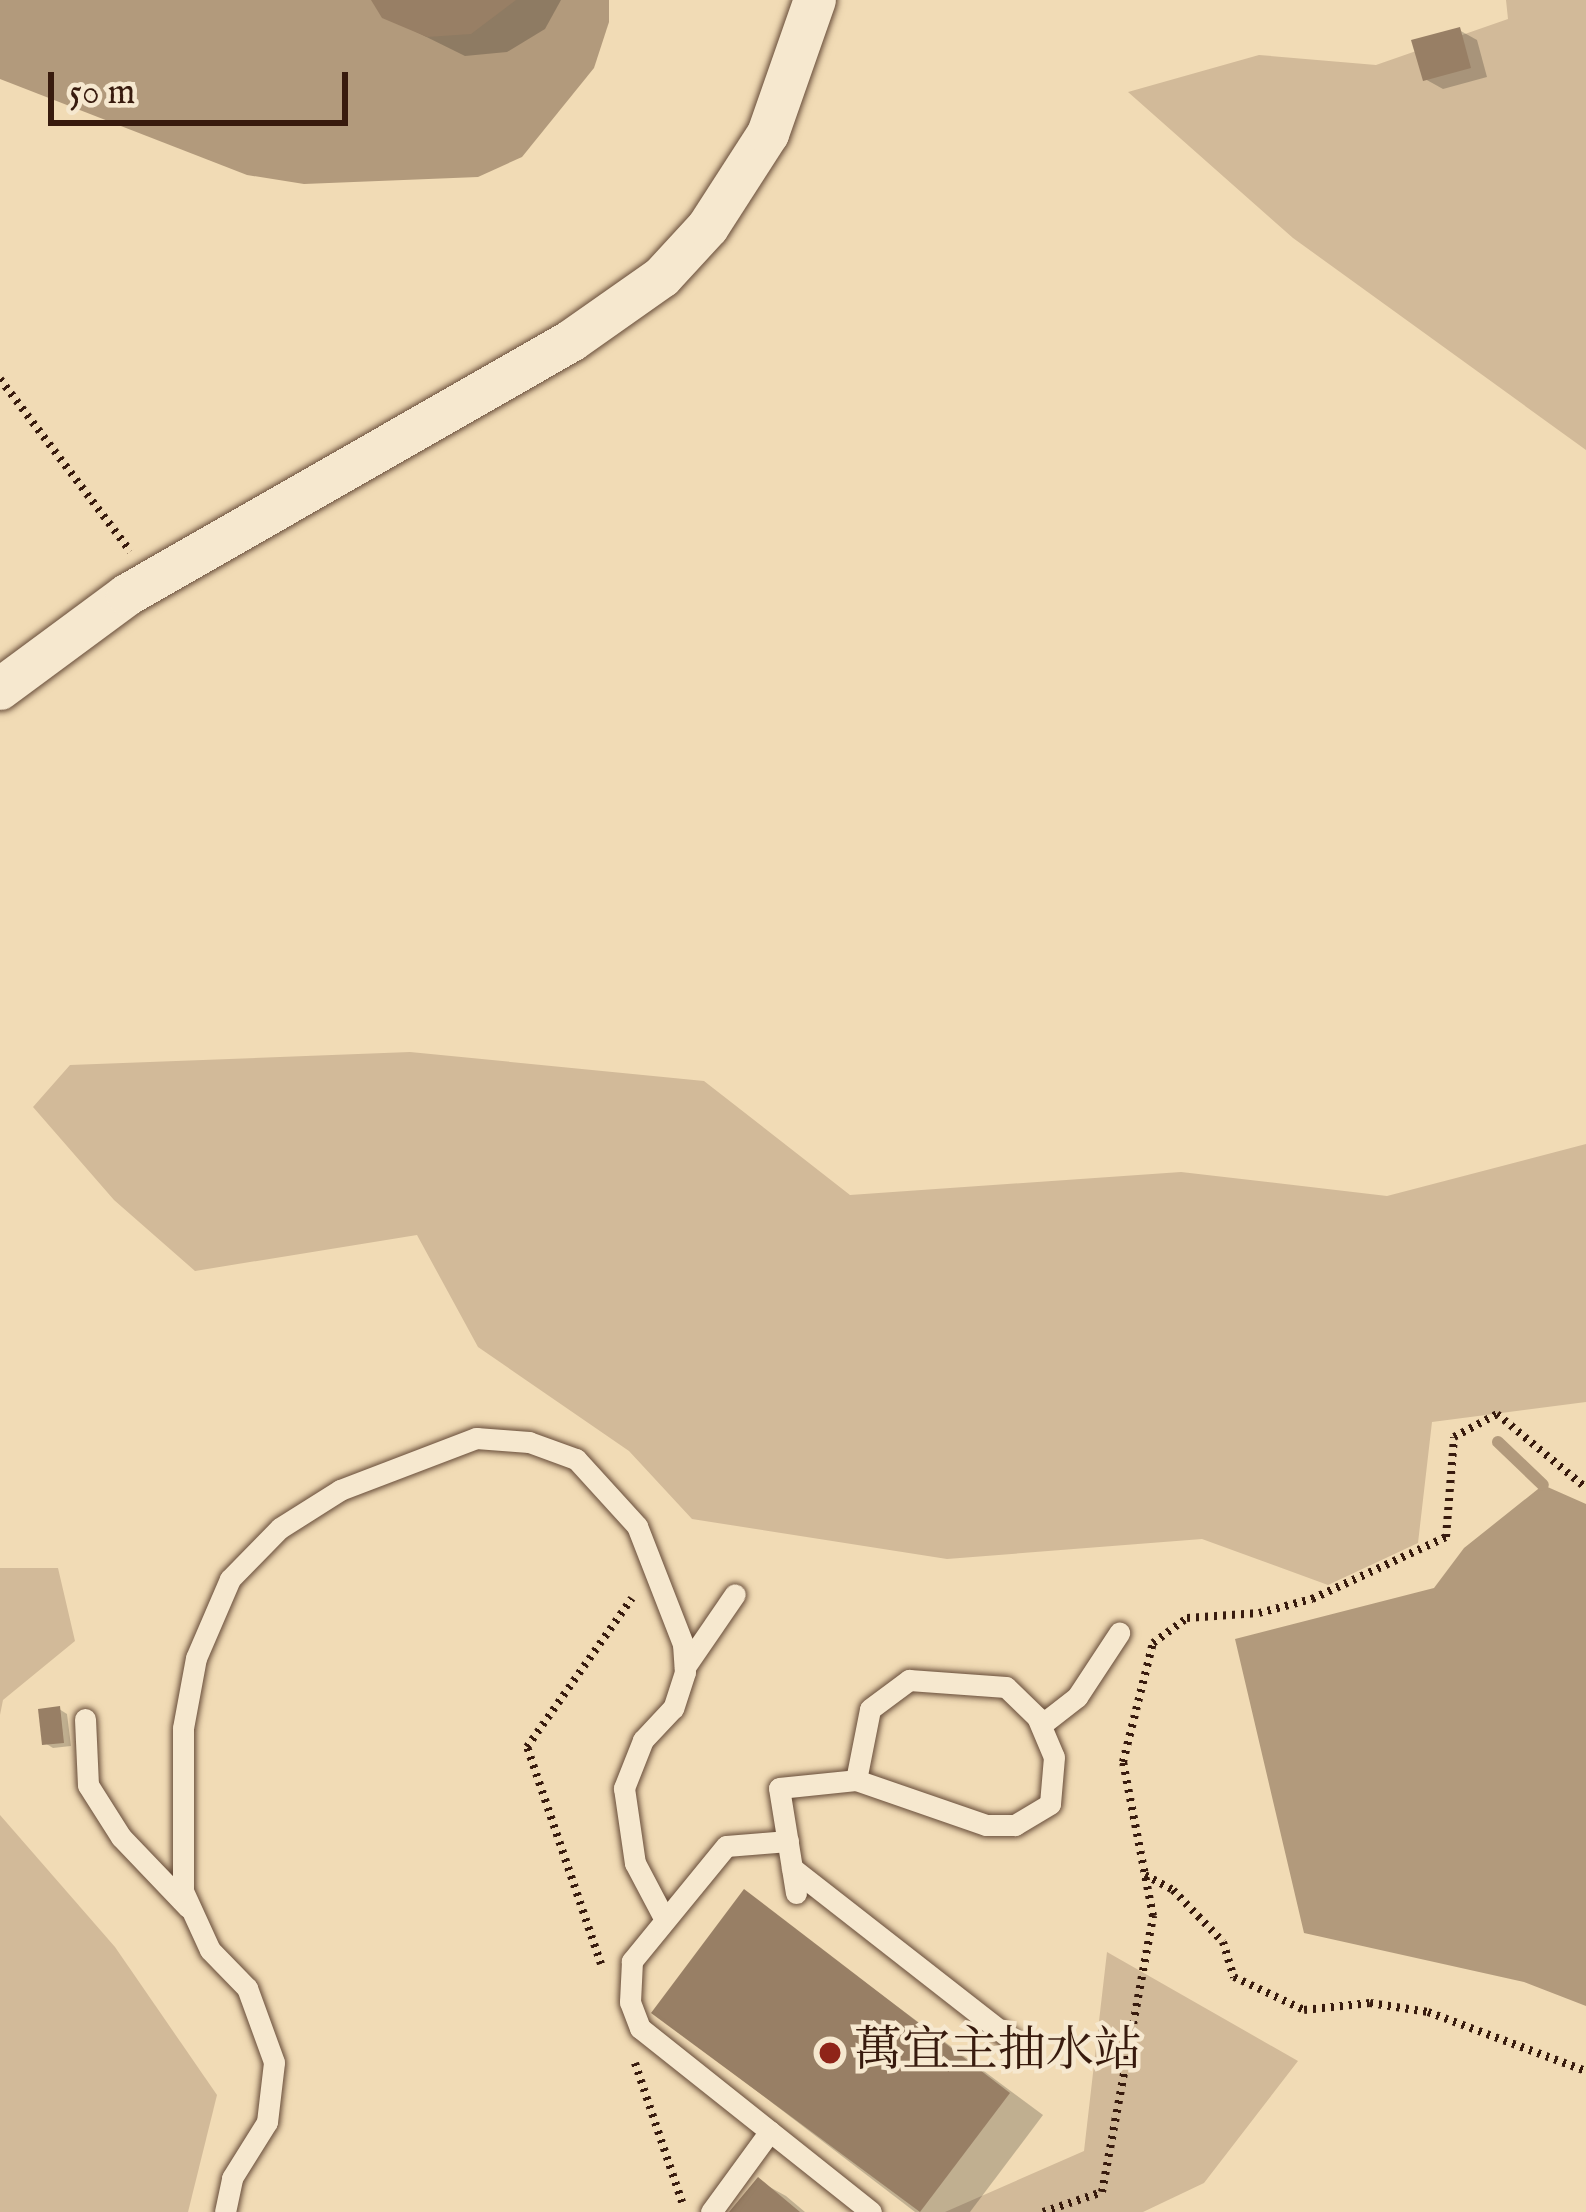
<!DOCTYPE html>
<meta charset="utf-8">
<style>
body{margin:0}
#map{position:relative;width:1586px;height:2212px;overflow:hidden;background:#f1dbb5;font-family:"IM FELL English","Noto Serif TC",serif}
div>[style]{position:absolute}
.green>*{inset:0;background:#d2ba99}
.water>*{inset:0;background:#b29a7c}
.shadow>*{inset:0;background:#0003}
.stream>*{height:12px;margin:-6px;padding:0 6px;transform-origin:6px;border-radius:6px;background:#b29a7c}
.building>*{inset:0;background:#987f65}
.path>*{height:8px;margin-top:-4px;transform-origin:0;background:repeating-linear-gradient(90deg,#381b0e 0 3px,transparent 0 9px)}
.roads{filter:drop-shadow(0 0 3px #664b38) drop-shadow(0 0 3px #664b38)}
.service>*{height:21px;margin:-10.5px;padding:0 10.5px;transform-origin:10.5px;border-radius:10.5px;background:#f6e8cf}
.minor>*{height:42px;margin:-21px;padding:0 21px;transform-origin:21px;border-radius:21px;background:#f6e8cf}
.dots>*{width:33px;height:33px;translate:-50% -50%;box-sizing:border-box;border:6px solid #f6e8cf;border-radius:50%}
span{translate:-50% -50%;white-space:nowrap;text-align:center;line-height:1.15;-webkit-text-stroke:9px #f6e8cf;paint-order:stroke}
.poi-label{font-size:48px;color:#381b0e}
.left{translate:0 -50%;text-align:left}
.scale{position:absolute;left:48px;top:72px;width:300px;height:54px;box-sizing:border-box;border:6px solid #381b0e;border-top:0;padding-left:15px;font-size:36px;line-height:42px;white-space:nowrap;color:#381b0e;-webkit-text-stroke:9px #f6e8cf;paint-order:stroke}
</style>
<div id="map">
<div class="green">
<div style="clip-path:polygon(1506px 0,1586px 0,1586px 450px,1293px 238px,1128px 92px,1259px 55px,1376px 65px,1508px 19px)"></div>
<div style="clip-path:polygon(410px 1052px,704px 1081px,850px 1195px,1181px 1172px,1387px 1196px,1586px 1144px,1586px 1402px,1432px 1422px,1418px 1543px,1328px 1585px,1202px 1539px,947px 1559px,692px 1519px,629px 1451px,478px 1347px,417px 1235px,195px 1271px,114px 1200px,33px 1107px,70px 1065px)"></div>
<div style="clip-path:polygon(0 1568px,58px 1568px,75px 1641px,3px 1700px,0 1715px)"></div>
<div style="clip-path:polygon(0 1815px,115px 1947px,217px 2095px,188px 2212px,0 2212px)"></div>
<div style="clip-path:polygon(1107px 1952px,1298px 2061px,1204px 2183px,1143px 2212px,945px 2212px,1084px 2151px)"></div>
</div>
<div class="water">
<div style="clip-path:polygon(0 0,609px 0,609px 22px,594px 68px,522px 157px,478px 177px,304px 184px,247px 175px,0 79px)"></div>
<div style="clip-path:polygon(1543px 1485px,1586px 1504px,1586px 2006px,1524px 1982px,1304px 1933px,1235px 1639px,1434px 1588px,1464px 1548px)"></div>
</div>
<div class="shadow">
<div style="clip-path:polygon(374px 0,561px 0,545px 29px,507px 52px,465px 56px,384px 16px)"></div>
<div style="clip-path:polygon(1459px 30px,1477px 40px,1487px 77px,1443px 89px,1425px 79px)"></div>
<div style="clip-path:polygon(59px 1709px,67px 1714px,71px 1746px,53px 1748px,45px 1743px)"></div>
<div style="clip-path:polygon(745px 1893px,1043px 2115px,970px 2212px,915px 2212px,655px 2013px)"></div>
<div style="clip-path:polygon(759px 2181px,786px 2196px,805px 2212px,733px 2212px)"></div>
</div>
<div class="stream">
<div style="left:1498px;top:1442px;width:62px;rotate:43.7deg"></div>
</div>
<div class="building">
<div style="clip-path:polygon(371px 0,516px 0,471px 34px,427px 37px,382px 18px)"></div>
<div style="clip-path:polygon(1460px 27px,1471px 68px,1423px 81px,1411px 40px)"></div>
<div style="clip-path:polygon(60px 1706px,64px 1743px,42px 1745px,38px 1709px)"></div>
<div style="clip-path:polygon(744px 1889px,1010px 2093px,920px 2212px,651px 2013px)"></div>
<div style="clip-path:polygon(758px 2177px,800px 2212px,729px 2212px)"></div>
</div>
<div class="path">
<div style="left:0;top:379px;width:216px;rotate:52.9deg"></div>
<div style="left:1145px;top:1875px;width:32px;rotate:28deg"></div>
<div style="left:1173px;top:1890px;width:72px;rotate:46.1deg"></div>
<div style="left:1223px;top:1942px;width:37px;rotate:73deg"></div>
<div style="left:1234px;top:1977px;width:77px;rotate:25.2deg"></div>
<div style="left:1304px;top:2010px;width:66px;rotate:-6.1deg"></div>
<div style="left:1370px;top:2003px;width:59px;rotate:8.8deg"></div>
<div style="left:1428px;top:2012px;width:169px;rotate:20.5deg"></div>
<div style="left:601px;top:1964px;width:229px;rotate:-108.8deg"></div>
<div style="left:527px;top:1747px;width:182px;rotate:-54.8deg"></div>
<div style="left:635px;top:2063px;width:147px;rotate:71.3deg"></div>
<div style="left:1043px;top:2212px;width:62px;rotate:-18.7deg"></div>
<div style="left:1102px;top:2192px;width:281px;rotate:-79.5deg"></div>
<div style="left:1153px;top:1916px;width:157px;rotate:-101deg"></div>
<div style="left:1123px;top:1762px;width:123px;rotate:-75.9deg"></div>
<div style="left:1153px;top:1643px;width:42px;rotate:-36.3deg"></div>
<div style="left:1187px;top:1618px;width:72px;rotate:-4deg"></div>
<div style="left:1259px;top:1613px;width:55px;rotate:-14.8deg"></div>
<div style="left:1312px;top:1599px;width:148px;rotate:-24.8deg"></div>
<div style="left:1446px;top:1537px;width:100px;rotate:-85.4deg"></div>
<div style="left:1454px;top:1437px;width:49px;rotate:-28.1deg"></div>
<div style="left:1497px;top:1414px;width:116px;rotate:39.7deg"></div>
</div>
<div class="roads">
<div class="service">
<div style="left:685px;top:1667px;width:88px;rotate:-55.6deg"></div>
<div style="left:85px;top:1719px;width:66px;rotate:87.4deg"></div>
<div style="left:88px;top:1785px;width:62px;rotate:57.6deg"></div>
<div style="left:121px;top:1837px;width:97px;rotate:46.3deg"></div>
<div style="left:1041px;top:1725px;width:46px;rotate:-37.9deg"></div>
<div style="left:1077px;top:1697px;width:77px;rotate:-56.7deg"></div>
<div style="left:788px;top:1841px;width:62px;rotate:175.4deg"></div>
<div style="left:726px;top:1846px;width:149px;rotate:129.3deg"></div>
<div style="left:632px;top:1961px;width:41px;rotate:92.8deg"></div>
<div style="left:630px;top:2002px;width:28px;rotate:69deg"></div>
<div style="left:640px;top:2028px;width:295px;rotate:38.5deg"></div>
<div style="left:792px;top:1868px;width:289px;rotate:38deg"></div>
<div style="left:796px;top:1893px;width:106px;rotate:-99.2deg"></div>
<div style="left:779px;top:1788px;width:77px;rotate:-5.9deg"></div>
<div style="left:856px;top:1780px;width:72px;rotate:-78.8deg"></div>
<div style="left:870px;top:1709px;width:49px;rotate:-36.6deg"></div>
<div style="left:909px;top:1680px;width:97px;rotate:4.1deg"></div>
<div style="left:1006px;top:1687px;width:43px;rotate:44.1deg"></div>
<div style="left:1037px;top:1717px;width:43px;rotate:67deg"></div>
<div style="left:1054px;top:1757px;width:47px;rotate:94.9deg"></div>
<div style="left:1050px;top:1804px;width:41px;rotate:149deg"></div>
<div style="left:1015px;top:1825px;width:29px;rotate:180deg"></div>
<div style="left:986px;top:1825px;width:138px;rotate:-160.9deg"></div>
<div style="left:225px;top:2212px;width:35px;rotate:-78deg"></div>
<div style="left:232px;top:2178px;width:66px;rotate:-58deg"></div>
<div style="left:267px;top:2122px;width:60px;rotate:-83.3deg"></div>
<div style="left:274px;top:2062px;width:79px;rotate:-110deg"></div>
<div style="left:247px;top:1988px;width:53px;rotate:-134.2deg"></div>
<div style="left:210px;top:1950px;width:65px;rotate:-114.6deg"></div>
<div style="left:183px;top:1891px;width:163px;rotate:-90deg"></div>
<div style="left:183px;top:1728px;width:71px;rotate:-79.5deg"></div>
<div style="left:196px;top:1658px;width:86px;rotate:-66.7deg"></div>
<div style="left:230px;top:1579px;width:71px;rotate:-45.6deg"></div>
<div style="left:280px;top:1528px;width:71px;rotate:-32.3deg"></div>
<div style="left:340px;top:1490px;width:146px;rotate:-20.9deg"></div>
<div style="left:476px;top:1438px;width:53px;rotate:4.3deg"></div>
<div style="left:529px;top:1442px;width:50px;rotate:19.9deg"></div>
<div style="left:576px;top:1459px;width:91px;rotate:47.7deg"></div>
<div style="left:637px;top:1526px;width:127px;rotate:68.7deg"></div>
<div style="left:683px;top:1644px;width:28px;rotate:86deg"></div>
<div style="left:685px;top:1672px;width:38px;rotate:108deg"></div>
<div style="left:673px;top:1708px;width:44px;rotate:133.2deg"></div>
<div style="left:643px;top:1740px;width:52px;rotate:111.6deg"></div>
<div style="left:624px;top:1788px;width:76px;rotate:81.7deg"></div>
<div style="left:635px;top:1863px;width:64px;rotate:62.2deg"></div>
<div style="left:711px;top:2212px;width:100px;rotate:-53.9deg"></div>
</div>
<div class="minor">
<div style="left:0;top:689px;width:158px;rotate:-36.5deg"></div>
<div style="left:127px;top:595px;width:512px;rotate:-29.77deg"></div>
<div style="left:571px;top:341px;width:111px;rotate:-35.1deg"></div>
<div style="left:662px;top:277px;width:68px;rotate:-47.4deg"></div>
<div style="left:708px;top:227px;width:111px;rotate:-57.2deg"></div>
<div style="left:768px;top:134px;width:142px;rotate:-70.7deg"></div>
</div>
</div>
<div class="dots">
<div style="left:830px;top:2053px;background:#8f2418"></div>
</div>
<div class="poi-label">
<span class="left" style="left:854px;top:2053px">萬宜主抽水站</span>
</div>
<div class="scale">50 m</div>
</div>
